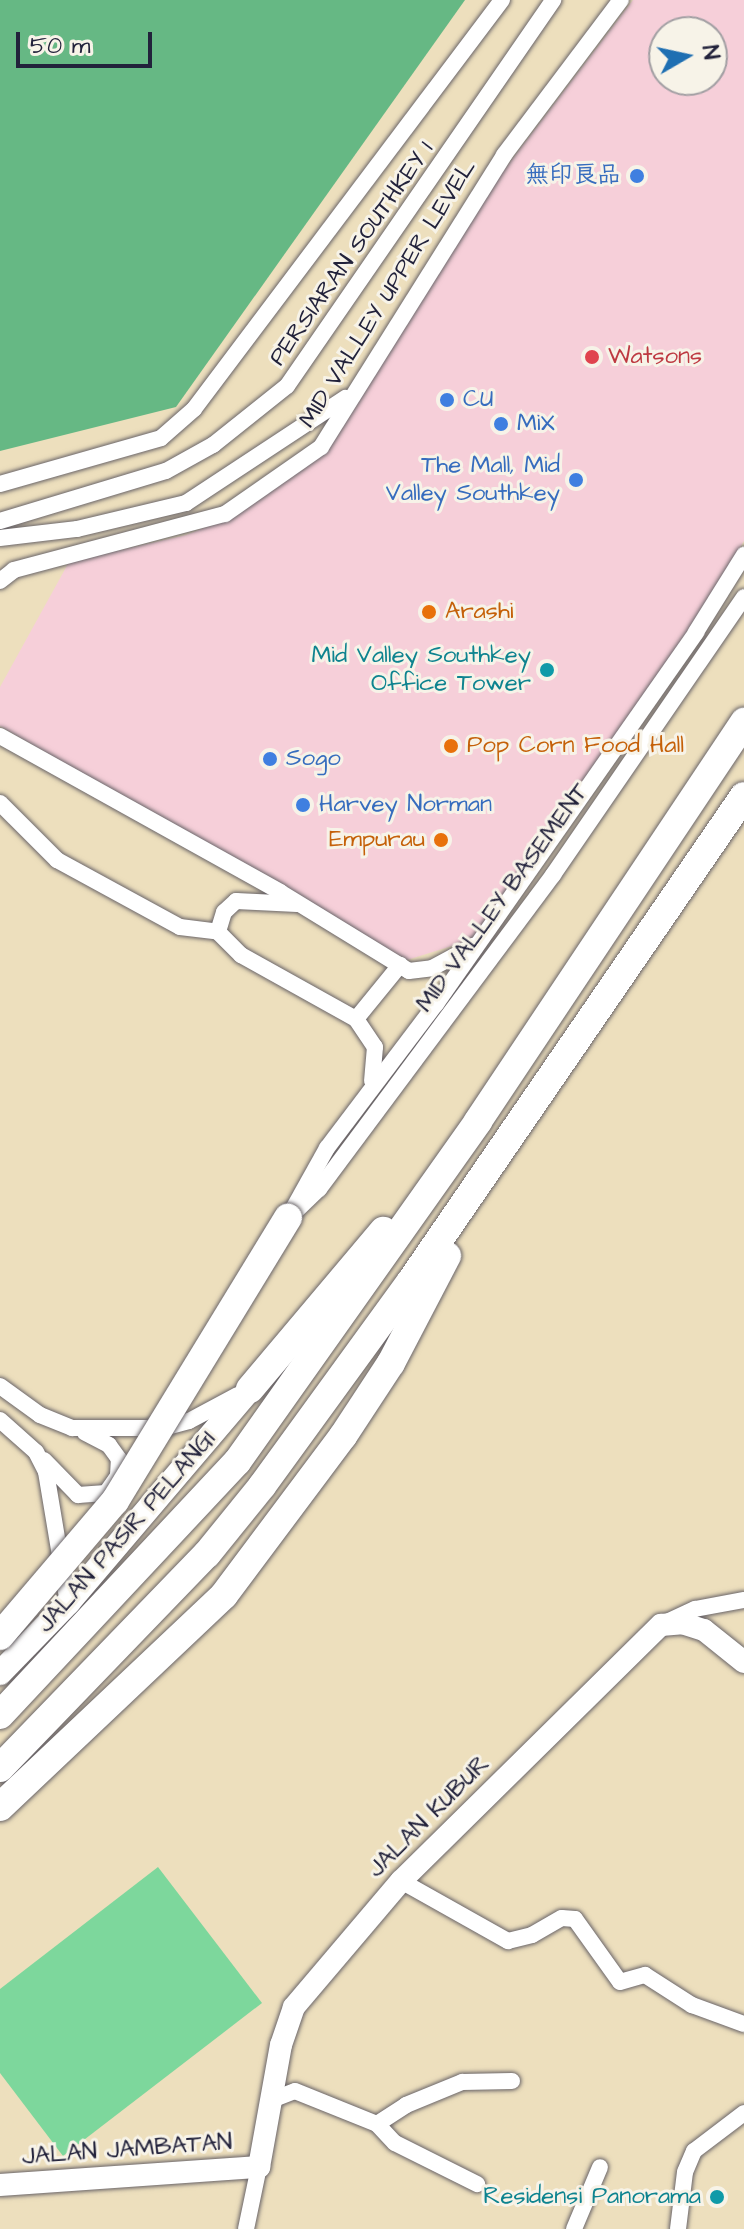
<!DOCTYPE html>
<meta charset="utf-8">
<style>
body{margin:0}
#map{position:relative;width:744px;height:2229px;overflow:hidden;background:#eddfbd;font-family:"Architects Daughter","LXGW WenKai TC",sans-serif}
div>[style]{position:absolute}
.built>*{inset:0;background:#f6cfd9}
.green>*{inset:0;background:#7dd79c}
.forest>*{inset:0;background:#66b884}
.roads{filter:drop-shadow(0 0 2px #696468) drop-shadow(0 0 2px #696468)}
.street>*{height:16px;margin:-8px;padding:0 8px;transform-origin:8px;border-radius:8px;background:#fff}
.secondary>*{height:22px;margin:-11px;padding:0 11px;transform-origin:11px;border-radius:11px;background:#fff}
.primary>*{height:24px;margin:-12px;padding:0 12px;transform-origin:12px;border-radius:12px;background:#fff}
.highway>*{height:28px;margin:-14px;padding:0 14px;transform-origin:14px;border-radius:14px;background:#fff}
.bridges{filter:drop-shadow(0 0 2px #696468) drop-shadow(0 0 2px #696468)}
.highway-bridge>*{height:28px;margin:-14px;padding:0 14px;transform-origin:14px;border-radius:14px;background:#fff}
.dots>*{width:22px;height:22px;translate:-50% -50%;box-sizing:border-box;border:4px solid #f7f3e8;border-radius:50%}
span{translate:-50% -50%;white-space:nowrap;text-align:center;line-height:1.15;-webkit-text-stroke:6px #f7f3e8;paint-order:stroke}
.shop-label{font-size:24px;color:#366cbe}
.right{translate:-100% -50%;text-align:right}
.left{translate:0 -50%;text-align:left}
.street-label{font-size:24px;color:#22223b}
.health-label{font-size:24px;color:#be3a42}
.food-label{font-size:24px;color:#c56008}
.culture-label{font-size:24px;color:#0d838f}
.north{position:absolute;left:648px;top:16px;width:80px;height:80px;box-sizing:border-box;background:#f7f3e8;border:2px solid #a29fa3;border-radius:50%;rotate:81deg;font-size:22px;font-weight:700;line-height:32px;text-align:center;color:#22223b}
.north::after{content:'';display:block;margin:auto;width:28px;height:36px;background:#1f6fb2;clip-path:polygon(50% 0,100% 100%,50% 72%,0 100%)}
.scale{position:absolute;left:16px;top:32px;width:136px;height:36px;box-sizing:border-box;border:4px solid #22223b;border-top:0;padding-left:10px;font-size:24px;line-height:28px;white-space:nowrap;color:#22223b;-webkit-text-stroke:6px #f7f3e8;paint-order:stroke}
</style>
<div id="map">
<div class="built">
<div style="clip-path:polygon(evenodd,633px 0,744px 0,744px 541px,685px 635px,471px 940px,407px 960px,0 726px,0 687px,69px 562px,186px 535px,227px 519px,306px 466px,495px 182px,633px 0,664px 32px,712px 32px,712px 80px,664px 80px,664px 32px)"></div>
</div>
<div class="green">
<div style="clip-path:polygon(158px 1867px,262px 2003px,63px 2156px,0 2073px,0 1989px)"></div>
</div>
<div class="forest">
<div style="clip-path:polygon(0 0,465px 0,176px 407px,0 451px)"></div>
</div>
<div class="roads">
<div class="street">
<div style="left:0;top:484px;width:167px;rotate:-15.9deg"></div>
<div style="left:161px;top:438px;width:44px;rotate:-41.3deg"></div>
<div style="left:194px;top:409px;width:512px;rotate:-53.02deg"></div>
<div style="left:0;top:521px;width:173px;rotate:-16.8deg"></div>
<div style="left:166px;top:471px;width:54px;rotate:-29deg"></div>
<div style="left:213px;top:445px;width:95px;rotate:-38.6deg"></div>
<div style="left:287px;top:386px;width:469px;rotate:-55.4deg"></div>
<div style="left:0;top:538px;width:78px;rotate:-6.7deg"></div>
<div style="left:77px;top:529px;width:112px;rotate:-13.4deg"></div>
<div style="left:186px;top:503px;width:191px;rotate:-33.4deg"></div>
<div style="left:0;top:581px;width:18px;rotate:-38deg"></div>
<div style="left:14px;top:570px;width:218px;rotate:-14.9deg"></div>
<div style="left:225px;top:514px;width:117px;rotate:-34.9deg"></div>
<div style="left:321px;top:447px;width:345px;rotate:-57.9deg"></div>
<div style="left:504px;top:155px;width:194px;rotate:-53deg"></div>
<div style="left:0;top:736px;width:321px;rotate:29.1deg"></div>
<div style="left:280px;top:892px;width:151px;rotate:31.5deg"></div>
<div style="left:409px;top:971px;width:23px;rotate:-7deg"></div>
<div style="left:432px;top:968px;width:47px;rotate:-28.2deg"></div>
<div style="left:0;top:803px;width:81px;rotate:45deg"></div>
<div style="left:57px;top:860px;width:140px;rotate:28.6deg"></div>
<div style="left:180px;top:927px;width:38px;rotate:7deg"></div>
<div style="left:297px;top:904px;width:61px;rotate:-177.2deg"></div>
<div style="left:236px;top:901px;width:16px;rotate:137deg"></div>
<div style="left:224px;top:912px;width:21px;rotate:107deg"></div>
<div style="left:218px;top:932px;width:33px;rotate:45deg"></div>
<div style="left:241px;top:955px;width:132px;rotate:29.1deg"></div>
<div style="left:356px;top:1019px;width:34px;rotate:56deg"></div>
<div style="left:375px;top:1047px;width:34px;rotate:95deg"></div>
<div style="left:356px;top:1019px;width:70px;rotate:-50.8deg"></div>
<div style="left:298px;top:1209px;width:29px;rotate:-44deg"></div>
<div style="left:319px;top:1189px;width:392px;rotate:-53.3deg"></div>
<div style="left:553px;top:875px;width:337px;rotate:-55.5deg"></div>
<div style="left:288px;top:1218px;width:80px;rotate:-60.9deg"></div>
<div style="left:327px;top:1148px;width:181px;rotate:-52.9deg"></div>
<div style="left:436px;top:1004px;width:454px;rotate:-55deg"></div>
<div style="left:696px;top:632px;width:91px;rotate:-58.1deg"></div>
<div style="left:0;top:1386px;width:49px;rotate:35.9deg"></div>
<div style="left:40px;top:1415px;width:35px;rotate:22deg"></div>
<div style="left:72px;top:1428px;width:91px"></div>
<div style="left:163px;top:1428px;width:27px;rotate:-15deg"></div>
<div style="left:189px;top:1421px;width:55px;rotate:-28deg"></div>
<div style="left:0;top:1420px;width:48px;rotate:41.6deg"></div>
<div style="left:36px;top:1452px;width:22px;rotate:63deg"></div>
<div style="left:46px;top:1472px;width:133px;rotate:80.5deg"></div>
<div style="left:44px;top:1460px;width:49px;rotate:45.8deg"></div>
<div style="left:78px;top:1495px;width:28px;rotate:-4deg"></div>
<div style="left:106px;top:1493px;width:21px;rotate:-55deg"></div>
<div style="left:118px;top:1476px;width:17px;rotate:-87deg"></div>
<div style="left:119px;top:1459px;width:17px;rotate:-126deg"></div>
<div style="left:109px;top:1445px;width:27px;rotate:-153deg"></div>
<div style="left:669px;top:1621px;width:29px;rotate:-25deg"></div>
<div style="left:695px;top:1609px;width:50px;rotate:-10.4deg"></div>
<div style="left:401px;top:1881px;width:123px;rotate:29.3deg"></div>
<div style="left:508px;top:1941px;width:25px;rotate:-14deg"></div>
<div style="left:532px;top:1935px;width:34px;rotate:-30deg"></div>
<div style="left:562px;top:1918px;width:13px;rotate:4deg"></div>
<div style="left:575px;top:1919px;width:77px;rotate:54.5deg"></div>
<div style="left:620px;top:1982px;width:26px;rotate:-16deg"></div>
<div style="left:645px;top:1975px;width:56px;rotate:32.6deg"></div>
<div style="left:692px;top:2005px;width:55px;rotate:20.1deg"></div>
<div style="left:274px;top:2099px;width:22px;rotate:-21deg"></div>
<div style="left:295px;top:2091px;width:88px;rotate:21.9deg"></div>
<div style="left:377px;top:2124px;width:35px;rotate:-33deg"></div>
<div style="left:406px;top:2105px;width:61px;rotate:-22.3deg"></div>
<div style="left:462px;top:2082px;width:50px;rotate:-1.1deg"></div>
<div style="left:377px;top:2124px;width:26px;rotate:47deg"></div>
<div style="left:395px;top:2143px;width:92px;rotate:26.6deg"></div>
<div style="left:246px;top:2229px;width:63px;rotate:-78.2deg"></div>
<div style="left:574px;top:2229px;width:67px;rotate:-67.2deg"></div>
<div style="left:678px;top:2229px;width:57px;rotate:-83deg"></div>
<div style="left:685px;top:2172px;width:23px;rotate:-67deg"></div>
<div style="left:694px;top:2151px;width:63px;rotate:-37.2deg"></div>
</div>
<div class="secondary">
<div style="left:0;top:2185px;width:260px;rotate:-4deg"></div>
<div style="left:259px;top:2167px;width:124px;rotate:-79.8deg"></div>
<div style="left:281px;top:2045px;width:40px;rotate:-71.1deg"></div>
<div style="left:294px;top:2007px;width:165px;rotate:-49.7deg"></div>
<div style="left:401px;top:1881px;width:365px;rotate:-44.6deg"></div>
<div style="left:661px;top:1625px;width:21px;rotate:-5deg"></div>
<div style="left:682px;top:1623px;width:23px;rotate:18deg"></div>
<div style="left:704px;top:1630px;width:51px;rotate:38.7deg"></div>
</div>
<div class="primary">
<div style="left:0;top:1673px;width:98px;rotate:-45.8deg"></div>
<div style="left:68px;top:1603px;width:281px;rotate:-49.6deg"></div>
</div>
<div class="highway">
<div style="left:250px;top:1389px;width:207px;rotate:-49.9deg"></div>
<div style="left:0;top:1715px;width:347px;rotate:-46.9deg"></div>
<div style="left:237px;top:1462px;width:418px;rotate:-54.7deg"></div>
<div style="left:478px;top:1121px;width:480px;rotate:-56.3deg"></div>
<div style="left:0;top:1768px;width:298px;rotate:-46deg"></div>
<div style="left:207px;top:1554px;width:87px;rotate:-51deg"></div>
<div style="left:262px;top:1486px;width:253px;rotate:-54deg"></div>
<div style="left:411px;top:1281px;width:588px;rotate:-55.53deg"></div>
<div style="left:0;top:1807px;width:308px;rotate:-43.4deg"></div>
<div style="left:224px;top:1595px;width:199px;rotate:-53.2deg"></div>
<div style="left:343px;top:1436px;width:87px;rotate:-56.7deg"></div>
<div style="left:391px;top:1363px;width:121px;rotate:-62.4deg"></div>
</div>
</div>
<div class="bridges">
<div class="highway-bridge">
<div style="left:0;top:1636px;width:177px;rotate:-49.6deg"></div>
<div style="left:115px;top:1501px;width:332px;rotate:-58.6deg"></div>
</div>
</div>
<div class="dots">
<div style="left:637px;top:176px;background:#3f7fe0"></div>
<div style="left:592px;top:357px;background:#e0444e"></div>
<div style="left:447px;top:400px;background:#3f7fe0"></div>
<div style="left:501px;top:424px;background:#3f7fe0"></div>
<div style="left:576px;top:480px;background:#3f7fe0"></div>
<div style="left:429px;top:612px;background:#e8710a"></div>
<div style="left:547px;top:670px;background:#0f9aa8"></div>
<div style="left:451px;top:746px;background:#e8710a"></div>
<div style="left:270px;top:759px;background:#3f7fe0"></div>
<div style="left:303px;top:805px;background:#3f7fe0"></div>
<div style="left:441px;top:840px;background:#e8710a"></div>
<div style="left:717px;top:2197px;background:#0f9aa8"></div>
</div>
<div class="shop-label">
<span class="right" style="left:621px;top:176px">無印良品</span>
<span class="left" style="left:463px;top:400px">CU</span>
<span class="left" style="left:517px;top:424px">MiX</span>
<span class="right" style="left:560px;top:480px">The Mall, Mid<br>Valley Southkey</span>
<span class="left" style="left:286px;top:759px">Sogo</span>
<span class="left" style="left:319px;top:805px">Harvey Norman</span>
</div>
<div class="street-label">
<span style="left:352px;top:254px;rotate:-55deg">PERSIARAN SOUTHKEY 1</span>
<span style="left:388px;top:294px;rotate:-58deg">MID VALLEY UPPER LEVEL</span>
<span style="left:503px;top:898px;rotate:-54deg">MID VALLEY BASEMENT</span>
<span style="left:127px;top:1532px;rotate:-49deg">JALAN PASIR PELANGI</span>
<span style="left:429px;top:1817px;rotate:-45deg">JALAN KUBUR</span>
<span style="left:127px;top:2150px;rotate:-4deg">JALAN JAMBATAN</span>
</div>
<div class="health-label">
<span class="left" style="left:608px;top:357px">Watsons</span>
</div>
<div class="food-label">
<span class="left" style="left:445px;top:612px">Arashi</span>
<span class="left" style="left:467px;top:746px">Pop Corn Food Hall</span>
<span class="right" style="left:425px;top:840px">Empurau</span>
</div>
<div class="culture-label">
<span class="right" style="left:531px;top:670px">Mid Valley Southkey<br>Office Tower</span>
<span class="right" style="left:701px;top:2197px">Residensi Panorama</span>
</div>
<div class="north">N</div>
<div class="scale">50 m</div>
</div>
